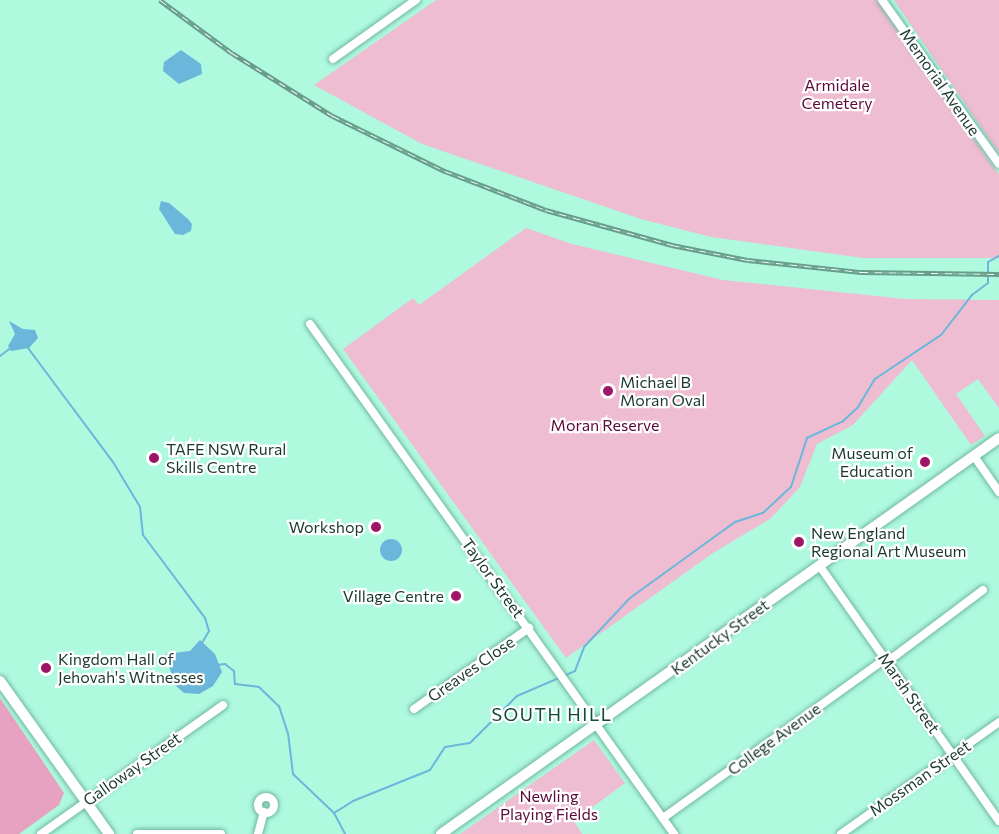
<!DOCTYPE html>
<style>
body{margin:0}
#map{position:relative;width:999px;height:834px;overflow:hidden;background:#aff9df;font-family:Commissioner,sans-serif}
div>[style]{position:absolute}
.green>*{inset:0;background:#eebdd2}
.forest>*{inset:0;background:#e7a1c1}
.water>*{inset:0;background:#6bb7dc}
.round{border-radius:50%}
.stream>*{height:2px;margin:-1px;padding:0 1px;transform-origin:1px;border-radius:1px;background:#6bb7dc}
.roads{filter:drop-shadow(0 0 2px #70b8a0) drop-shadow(0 0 2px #70b8a0)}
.street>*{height:8px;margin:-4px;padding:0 4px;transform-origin:4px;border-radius:4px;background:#fff}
.street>.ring{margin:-4px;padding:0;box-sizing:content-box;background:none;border:8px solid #fff;border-radius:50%}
.secondary>*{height:10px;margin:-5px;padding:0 5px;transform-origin:5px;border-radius:5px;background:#fff}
.rail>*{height:4.5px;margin-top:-2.25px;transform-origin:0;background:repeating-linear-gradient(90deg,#fff 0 7px,#689d8a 0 14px);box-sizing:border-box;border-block:2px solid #689d8a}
.dots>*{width:16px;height:16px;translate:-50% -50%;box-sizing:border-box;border:3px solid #fff;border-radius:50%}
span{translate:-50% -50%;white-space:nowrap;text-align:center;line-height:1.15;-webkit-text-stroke:4.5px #fff;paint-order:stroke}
.street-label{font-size:16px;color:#1b392f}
.park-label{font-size:16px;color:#5b083a}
.poi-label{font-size:16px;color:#1b392f}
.left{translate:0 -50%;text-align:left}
.right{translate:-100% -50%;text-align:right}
.neighbourhood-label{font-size:18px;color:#0f4a3a;letter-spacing:1.5px}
</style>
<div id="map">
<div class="green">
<div style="clip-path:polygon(436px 0,877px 0,999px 174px,999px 258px,863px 258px,711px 237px,641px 219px,422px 144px,314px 85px)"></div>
<div style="clip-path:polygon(894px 0,999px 0,999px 154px)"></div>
<div style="clip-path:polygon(526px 228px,572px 244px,723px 280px,905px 299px,999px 300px,999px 408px,978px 379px,956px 394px,985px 436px,971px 445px,912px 360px,853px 425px,817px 444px,800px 487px,770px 519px,713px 553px,566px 658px,343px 349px,413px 298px,419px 305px)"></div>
<div style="clip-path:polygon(594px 740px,625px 783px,574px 821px,582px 834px,460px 834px)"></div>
</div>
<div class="forest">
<div style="clip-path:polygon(0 698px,64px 793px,59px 805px,19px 834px,0 834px)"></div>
</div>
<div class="water">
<div style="clip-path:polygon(181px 50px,201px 64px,202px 74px,179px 84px,163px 71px,164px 62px)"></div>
<div style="clip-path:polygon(161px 201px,169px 203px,188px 219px,192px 224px,191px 231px,183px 235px,175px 234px,159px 209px)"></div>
<div style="clip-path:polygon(9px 321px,23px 329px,35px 330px,38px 338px,29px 348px,11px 351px,8px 346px,15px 334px)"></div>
<div class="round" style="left:380px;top:539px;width:22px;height:22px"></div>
<div style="clip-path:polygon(200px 640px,215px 654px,222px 672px,213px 686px,199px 694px,184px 693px,175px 685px,165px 654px,190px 651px)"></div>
</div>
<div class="stream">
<div style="left:28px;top:348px;width:142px;rotate:53.3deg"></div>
<div style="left:113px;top:462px;width:52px;rotate:59deg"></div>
<div style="left:140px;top:507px;width:28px;rotate:84deg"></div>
<div style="left:143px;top:535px;width:104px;rotate:53.2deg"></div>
<div style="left:205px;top:618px;width:14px;rotate:73deg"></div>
<div style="left:209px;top:631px;width:14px;rotate:120deg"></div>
<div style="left:0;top:356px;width:15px;rotate:-37deg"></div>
<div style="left:217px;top:665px;width:8px;rotate:-7deg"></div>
<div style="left:225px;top:664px;width:11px;rotate:38deg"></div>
<div style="left:234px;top:671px;width:13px;rotate:86deg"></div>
<div style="left:235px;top:684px;width:24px;rotate:7deg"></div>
<div style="left:259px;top:687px;width:28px;rotate:44deg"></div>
<div style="left:279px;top:706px;width:28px;rotate:72deg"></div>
<div style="left:288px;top:733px;width:41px;rotate:83deg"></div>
<div style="left:293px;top:774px;width:57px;rotate:43.6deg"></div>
<div style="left:334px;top:813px;width:24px;rotate:62deg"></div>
<div style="left:334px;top:813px;width:22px;rotate:-32deg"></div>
<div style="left:353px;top:801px;width:83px;rotate:-21.9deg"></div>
<div style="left:430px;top:770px;width:27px;rotate:-57deg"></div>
<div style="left:445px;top:747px;width:25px;rotate:-9deg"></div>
<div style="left:470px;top:743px;width:66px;rotate:-45deg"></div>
<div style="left:517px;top:696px;width:63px;rotate:-23.3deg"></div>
<div style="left:575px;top:671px;width:26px;rotate:-69deg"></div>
<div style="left:584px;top:647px;width:67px;rotate:-46.8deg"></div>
<div style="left:630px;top:598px;width:130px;rotate:-35.9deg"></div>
<div style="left:735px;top:522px;width:29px;rotate:-18deg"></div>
<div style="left:763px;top:513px;width:38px;rotate:-43deg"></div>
<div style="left:791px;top:487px;width:52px;rotate:-71.9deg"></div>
<div style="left:807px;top:438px;width:38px;rotate:-25deg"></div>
<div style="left:842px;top:422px;width:22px;rotate:-43deg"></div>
<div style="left:858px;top:407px;width:33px;rotate:-59deg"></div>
<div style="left:875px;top:379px;width:79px;rotate:-33.7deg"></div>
<div style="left:941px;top:335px;width:51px;rotate:-52.2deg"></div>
<div style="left:972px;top:295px;width:20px;rotate:-37deg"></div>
<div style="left:988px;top:283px;width:21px;rotate:-90deg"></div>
<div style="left:988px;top:262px;width:13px;rotate:-29deg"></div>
</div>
<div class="roads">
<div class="street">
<div style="left:882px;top:0;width:201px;rotate:54.5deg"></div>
<div style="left:333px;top:59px;width:102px;rotate:-35.4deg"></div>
<div style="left:310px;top:324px;width:627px;rotate:54.48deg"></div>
<div style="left:974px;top:456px;width:44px;rotate:55.2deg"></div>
<div style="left:819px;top:565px;width:313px;rotate:54.9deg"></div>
<div style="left:887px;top:662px;width:120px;rotate:-36.9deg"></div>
<div style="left:414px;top:709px;width:141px;rotate:-35.2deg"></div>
<div class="ring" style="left:258px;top:797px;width:8px;height:8px"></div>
<div style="left:663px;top:818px;width:273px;rotate:-35.6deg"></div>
<div style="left:41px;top:834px;width:223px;rotate:-35.3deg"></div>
<div style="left:137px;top:834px;width:84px"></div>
<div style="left:258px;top:834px;width:23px;rotate:-75deg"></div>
<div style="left:841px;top:834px;width:194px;rotate:-35.3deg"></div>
</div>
<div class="secondary">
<div style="left:0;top:681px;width:188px;rotate:54.5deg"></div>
<div style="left:441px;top:834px;width:684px;rotate:-35.36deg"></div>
</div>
</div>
<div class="rail">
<div style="left:160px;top:0;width:89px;rotate:36.4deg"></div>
<div style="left:232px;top:53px;width:119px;rotate:32deg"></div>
<div style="left:333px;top:116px;width:125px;rotate:26.2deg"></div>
<div style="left:445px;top:171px;width:108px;rotate:21.1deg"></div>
<div style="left:546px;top:210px;width:131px;rotate:15.5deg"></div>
<div style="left:672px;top:245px;width:77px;rotate:11.2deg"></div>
<div style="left:748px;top:260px;width:114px;rotate:6.1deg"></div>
<div style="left:861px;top:272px;width:138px;rotate:0.8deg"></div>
</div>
<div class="dots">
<div style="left:608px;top:391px;background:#9c1566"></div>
<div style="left:154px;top:458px;background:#9c1566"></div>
<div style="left:925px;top:462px;background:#9c1566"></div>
<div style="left:376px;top:527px;background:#9c1566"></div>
<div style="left:799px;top:542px;background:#9c1566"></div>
<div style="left:456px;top:596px;background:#9c1566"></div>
<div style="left:46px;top:668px;background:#9c1566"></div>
</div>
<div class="street-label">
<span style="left:940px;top:82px;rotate:55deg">Memorial Avenue</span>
<span style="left:493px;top:578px;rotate:54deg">Taylor Street</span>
<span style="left:720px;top:637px;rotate:-36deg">Kentucky Street</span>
<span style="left:471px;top:669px;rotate:-35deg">Greaves Close</span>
<span style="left:909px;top:693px;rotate:55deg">Marsh Street</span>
<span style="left:774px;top:739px;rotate:-36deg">College Avenue</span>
<span style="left:132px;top:769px;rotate:-35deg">Galloway Street</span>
<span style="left:920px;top:778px;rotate:-35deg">Mossman Street</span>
</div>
<div class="park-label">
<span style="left:837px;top:94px">Armidale<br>Cemetery</span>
<span style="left:605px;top:425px">Moran Reserve</span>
<span style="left:549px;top:805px">Newling<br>Playing Fields</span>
</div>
<div class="poi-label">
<span class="left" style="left:620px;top:391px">Michael B<br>Moran Oval</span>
<span class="left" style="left:166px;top:458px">TAFE NSW Rural<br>Skills Centre</span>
<span class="right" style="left:913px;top:462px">Museum of<br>Education</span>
<span class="right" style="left:364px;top:527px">Workshop</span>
<span class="left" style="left:811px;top:542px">New England<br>Regional Art Museum</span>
<span class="right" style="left:444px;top:596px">Village Centre</span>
<span class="left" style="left:58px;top:668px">Kingdom Hall of<br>Jehovah's Witnesses</span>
</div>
<div class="neighbourhood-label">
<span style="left:552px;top:714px">SOUTH HILL</span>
</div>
</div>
